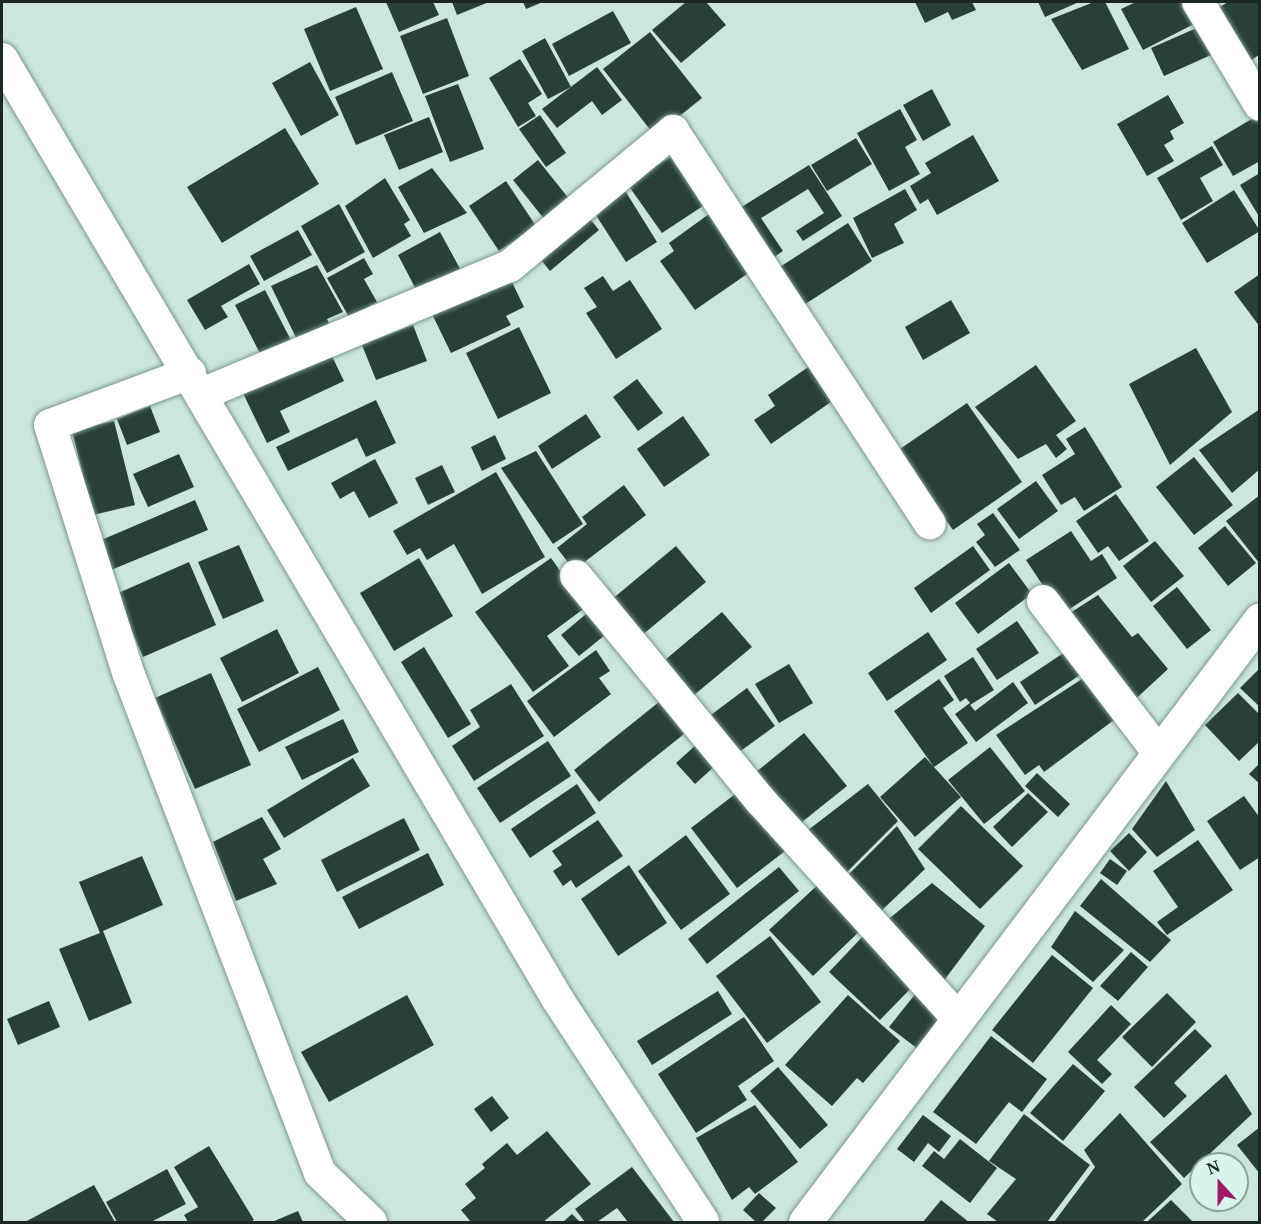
<!DOCTYPE html>
<style>
body{margin:0}
#map{position:relative;width:1261px;height:1224px;overflow:hidden;background:#cbe7dc;font-family:"Noto Serif",serif}
div>[style]{position:absolute}
.building>*{inset:0;background:#284037}
.roads{filter:drop-shadow(0 0 2px #7c968c) drop-shadow(0 0 2px #7c968c)}
.street>*{height:32px;margin:-16px;padding:0 16px;transform-origin:16px;border-radius:16px;background:#fff}
.secondary>*{height:33px;margin:-16.5px;padding:0 16.5px;transform-origin:16.5px;border-radius:16.5px;background:#fff}
span{translate:-50% -50%;white-space:nowrap;text-align:center;line-height:1.15;-webkit-text-stroke:6px #d8f5ea;paint-order:stroke}
.frame{position:absolute;inset:0;border:3px solid #1c2723;pointer-events:none}
.north{position:absolute;left:1189px;top:1152px;width:60px;height:60px;box-sizing:border-box;background:#d8f5ea;border:2px solid #8da39a;border-radius:50%;rotate:339deg;font-size:16px;font-weight:700;line-height:24px;text-align:center;color:#1c2723}
.north::after{content:'';display:block;margin:auto;width:21px;height:27px;background:#9e196a;clip-path:polygon(50% 0,100% 100%,50% 72%,0 100%)}
</style>
<div id="map">
<div class="building">
<div style="clip-path:polygon(386px 2px,433px 2px,439px 15px,399px 32px)"></div>
<div style="clip-path:polygon(452px 2px,489px 2px,457px 15px)"></div>
<div style="clip-path:polygon(523px 2px,543px 2px,526px 9px)"></div>
<div style="clip-path:polygon(686px 2px,706px 2px,726px 25px,681px 63px,652px 30px)"></div>
<div style="clip-path:polygon(915px 2px,972px 2px,976px 10px,952px 20px,948px 12px,925px 23px)"></div>
<div style="clip-path:polygon(1038px 2px,1079px 2px,1045px 17px)"></div>
<div style="clip-path:polygon(1094px 2px,1105px 2px,1129px 49px,1082px 70px,1051px 19px)"></div>
<div style="clip-path:polygon(1136px 2px,1190px 2px,1200px 21px,1143px 50px,1121px 9px)"></div>
<div style="clip-path:polygon(1228px 2px,1260px 2px,1260px 54px,1242px 67px,1213px 11px)"></div>
<div style="clip-path:polygon(356px 7px,383px 69px,330px 91px,304px 29px)"></div>
<div style="clip-path:polygon(613px 11px,631px 43px,569px 76px,552px 44px)"></div>
<div style="clip-path:polygon(447px 18px,469px 76px,423px 94px,400px 36px)"></div>
<div style="clip-path:polygon(1208px 23px,1220px 51px,1164px 76px,1151px 48px)"></div>
<div style="clip-path:polygon(650px 32px,702px 98px,655px 136px,603px 69px)"></div>
<div style="clip-path:polygon(545px 38px,571px 87px,548px 99px,522px 51px)"></div>
<div style="clip-path:polygon(520px 59px,542px 94px,528px 103px,536px 116px,518px 127px,489px 78px)"></div>
<div style="clip-path:polygon(310px 62px,339px 115px,301px 136px,272px 83px)"></div>
<div style="clip-path:polygon(597px 67px,622px 100px,602px 115px,592px 101px,557px 128px,542px 109px)"></div>
<div style="clip-path:polygon(392px 72px,413px 121px,356px 145px,335px 97px)"></div>
<div style="clip-path:polygon(458px 84px,484px 149px,450px 162px,425px 96px)"></div>
<div style="clip-path:polygon(932px 89px,951px 125px,923px 141px,903px 105px)"></div>
<div style="clip-path:polygon(1168px 95px,1184px 123px,1170px 131px,1174px 139px,1164px 145px,1174px 161px,1147px 176px,1117px 124px)"></div>
<div style="clip-path:polygon(900px 109px,917px 140px,905px 147px,920px 174px,889px 191px,857px 133px)"></div>
<div style="clip-path:polygon(1260px 114px,1260px 161px,1233px 176px,1213px 142px)"></div>
<div style="clip-path:polygon(540px 115px,566px 153px,546px 167px,519px 129px)"></div>
<div style="clip-path:polygon(429px 117px,443px 152px,399px 170px,384px 135px)"></div>
<div style="clip-path:polygon(285px 128px,319px 184px,222px 243px,187px 187px)"></div>
<div style="clip-path:polygon(973px 135px,999px 181px,937px 215px,928px 199px,920px 204px,910px 186px,931px 173px,925px 163px)"></div>
<div style="clip-path:polygon(856px 138px,872px 164px,827px 191px,811px 165px)"></div>
<div style="clip-path:polygon(1212px 146px,1223px 165px,1200px 178px,1213px 201px,1181px 220px,1157px 178px)"></div>
<div style="clip-path:polygon(673px 155px,706px 204px,662px 233px,628px 185px,652px 156px,658px 165px)"></div>
<div style="clip-path:polygon(538px 160px,574px 205px,549px 225px,513px 180px)"></div>
<div style="clip-path:polygon(809px 165px,842px 216px,803px 241px,796px 231px,824px 213px,808px 189px,761px 218px,783px 251px,768px 261px,735px 211px)"></div>
<div style="clip-path:polygon(432px 168px,467px 213px,424px 233px,398px 187px)"></div>
<div style="clip-path:polygon(1260px 173px,1260px 218px,1240px 185px)"></div>
<div style="clip-path:polygon(385px 178px,410px 220px,404px 224px,411px 236px,373px 258px,345px 206px)"></div>
<div style="clip-path:polygon(506px 181px,536px 226px,499px 251px,469px 206px)"></div>
<div style="clip-path:polygon(624px 189px,657px 242px,626px 262px,592px 209px)"></div>
<div style="clip-path:polygon(905px 189px,917px 210px,894px 224px,904px 243px,872px 258px,853px 218px)"></div>
<div style="clip-path:polygon(1234px 190px,1260px 231px,1207px 263px,1182px 223px)"></div>
<div style="clip-path:polygon(339px 204px,365px 252px,327px 273px,301px 226px)"></div>
<div style="clip-path:polygon(586px 214px,599px 230px,550px 271px,537px 255px)"></div>
<div style="clip-path:polygon(709px 214px,750px 272px,695px 310px,660px 261px,674px 251px,669px 243px)"></div>
<div style="clip-path:polygon(848px 223px,872px 261px,796px 310px,772px 272px)"></div>
<div style="clip-path:polygon(298px 230px,312px 255px,264px 281px,250px 256px)"></div>
<div style="clip-path:polygon(440px 232px,464px 276px,421px 299px,398px 255px)"></div>
<div style="clip-path:polygon(364px 258px,373px 274px,364px 279px,377px 302px,349px 317px,327px 278px)"></div>
<div style="clip-path:polygon(249px 264px,260px 284px,221px 306px,228px 317px,205px 330px,187px 300px)"></div>
<div style="clip-path:polygon(317px 265px,343px 312px,327px 319px,332px 330px,300px 346px,271px 286px)"></div>
<div style="clip-path:polygon(1260px 274px,1260px 327px,1234px 292px)"></div>
<div style="clip-path:polygon(603px 276px,613px 291px,630px 280px,662px 329px,616px 359px,586px 313px,597px 307px,584px 288px)"></div>
<div style="clip-path:polygon(510px 278px,524px 307px,506px 316px,511px 325px,451px 353px,432px 314px)"></div>
<div style="clip-path:polygon(265px 290px,295px 348px,265px 363px,235px 305px)"></div>
<div style="clip-path:polygon(951px 300px,970px 333px,923px 360px,905px 327px)"></div>
<div style="clip-path:polygon(413px 325px,427px 361px,376px 380px,362px 345px)"></div>
<div style="clip-path:polygon(519px 327px,551px 393px,498px 419px,466px 353px)"></div>
<div style="clip-path:polygon(328px 348px,344px 381px,280px 411px,290px 432px,267px 443px,241px 389px)"></div>
<div style="clip-path:polygon(1196px 348px,1232px 412px,1170px 465px,1129px 384px)"></div>
<div style="clip-path:polygon(814px 363px,838px 397px,771px 444px,754px 420px,775px 406px,768px 395px)"></div>
<div style="clip-path:polygon(1036px 365px,1076px 421px,1056px 435px,1067px 449px,1056px 458px,1046px 444px,1018px 459px,975px 407px)"></div>
<div style="clip-path:polygon(637px 379px,663px 413px,638px 431px,613px 397px)"></div>
<div style="clip-path:polygon(376px 400px,396px 443px,366px 457px,357px 438px,288px 471px,276px 447px)"></div>
<div style="clip-path:polygon(967px 403px,1022px 482px,953px 530px,897px 451px)"></div>
<div style="clip-path:polygon(150px 406px,160px 432px,127px 445px,117px 419px)"></div>
<div style="clip-path:polygon(1260px 409px,1260px 469px,1232px 493px,1199px 450px)"></div>
<div style="clip-path:polygon(586px 414px,601px 437px,552px 469px,538px 446px)"></div>
<div style="clip-path:polygon(683px 416px,710px 455px,664px 487px,637px 449px)"></div>
<div style="clip-path:polygon(114px 421px,135px 505px,93px 515px,72px 431px)"></div>
<div style="clip-path:polygon(1085px 427px,1122px 487px,1084px 511px,1075px 497px,1061px 505px,1042px 475px,1075px 454px,1066px 439px)"></div>
<div style="clip-path:polygon(495px 435px,506px 459px,482px 471px,471px 447px)"></div>
<div style="clip-path:polygon(536px 451px,583px 524px,553px 544px,501px 468px)"></div>
<div style="clip-path:polygon(179px 454px,194px 487px,148px 507px,133px 474px)"></div>
<div style="clip-path:polygon(1194px 457px,1233px 505px,1194px 535px,1156px 487px)"></div>
<div style="clip-path:polygon(375px 459px,398px 503px,369px 518px,354px 491px,340px 499px,331px 483px)"></div>
<div style="clip-path:polygon(442px 465px,455px 492px,428px 505px,415px 478px)"></div>
<div style="clip-path:polygon(496px 472px,545px 557px,482px 594px,454px 544px,427px 560px,420px 548px,407px 555px,393px 531px)"></div>
<div style="clip-path:polygon(1036px 481px,1058px 511px,1019px 539px,997px 509px)"></div>
<div style="clip-path:polygon(624px 485px,646px 515px,574px 570px,557px 548px,587px 524px,582px 517px)"></div>
<div style="clip-path:polygon(1116px 494px,1149px 541px,1119px 561px,1108px 546px,1098px 553px,1076px 521px)"></div>
<div style="clip-path:polygon(1260px 495px,1260px 564px,1226px 521px)"></div>
<div style="clip-path:polygon(195px 500px,208px 530px,111px 570px,99px 541px)"></div>
<div style="clip-path:polygon(993px 513px,1020px 550px,995px 567px,976px 542px,985px 535px,977px 524px)"></div>
<div style="clip-path:polygon(1225px 526px,1256px 563px,1228px 586px,1198px 548px)"></div>
<div style="clip-path:polygon(1071px 531px,1091px 561px,1102px 554px,1117px 578px,1062px 614px,1026px 560px)"></div>
<div style="clip-path:polygon(1155px 541px,1184px 576px,1151px 602px,1123px 566px)"></div>
<div style="clip-path:polygon(239px 545px,264px 601px,223px 619px,198px 562px)"></div>
<div style="clip-path:polygon(676px 546px,706px 582px,635px 641px,605px 605px)"></div>
<div style="clip-path:polygon(973px 546px,990px 570px,931px 613px,914px 588px)"></div>
<div style="clip-path:polygon(419px 558px,453px 616px,394px 651px,360px 593px)"></div>
<div style="clip-path:polygon(551px 558px,586px 607px,547px 636px,569px 666px,533px 692px,475px 612px)"></div>
<div style="clip-path:polygon(189px 562px,216px 625px,143px 657px,116px 594px)"></div>
<div style="clip-path:polygon(1009px 563px,1032px 594px,978px 634px,955px 603px)"></div>
<div style="clip-path:polygon(1177px 587px,1211px 630px,1187px 649px,1153px 606px)"></div>
<div style="clip-path:polygon(1098px 595px,1132px 637px,1138px 633px,1168px 669px,1128px 706px,1067px 615px)"></div>
<div style="clip-path:polygon(592px 609px,610px 631px,579px 656px,561px 635px)"></div>
<div style="clip-path:polygon(722px 612px,752px 647px,688px 700px,659px 665px)"></div>
<div style="clip-path:polygon(1017px 621px,1039px 653px,997px 680px,976px 649px)"></div>
<div style="clip-path:polygon(277px 629px,299px 673px,242px 702px,220px 658px)"></div>
<div style="clip-path:polygon(928px 632px,947px 660px,887px 701px,868px 673px)"></div>
<div style="clip-path:polygon(424px 647px,471px 724px,448px 738px,401px 662px)"></div>
<div style="clip-path:polygon(596px 650px,610px 671px,599px 678px,611px 694px,554px 737px,527px 701px)"></div>
<div style="clip-path:polygon(1065px 652px,1080px 675px,1035px 705px,1020px 682px)"></div>
<div style="clip-path:polygon(973px 657px,994px 690px,970px 705px,975px 711px,1013px 682px,1028px 703px,976px 742px,955px 714px,970px 703px,966px 698px,960px 702px,944px 676px)"></div>
<div style="clip-path:polygon(789px 664px,813px 703px,779px 723px,755px 684px)"></div>
<div style="clip-path:polygon(318px 667px,340px 710px,259px 752px,237px 709px)"></div>
<div style="clip-path:polygon(1260px 668px,1260px 707px,1240px 688px)"></div>
<div style="clip-path:polygon(211px 673px,251px 765px,195px 789px,155px 698px)"></div>
<div style="clip-path:polygon(1085px 677px,1114px 720px,1044px 772px,1039px 765px,1025px 775px,996px 735px)"></div>
<div style="clip-path:polygon(939px 679px,954px 700px,943px 708px,968px 743px,934px 767px,894px 711px)"></div>
<div style="clip-path:polygon(511px 684px,544px 736px,474px 781px,452px 746px,480px 727px,470px 710px)"></div>
<div style="clip-path:polygon(747px 688px,775px 726px,731px 758px,704px 720px)"></div>
<div style="clip-path:polygon(1238px 693px,1260px 715px,1260px 741px,1239px 761px,1205px 725px)"></div>
<div style="clip-path:polygon(659px 702px,684px 734px,599px 802px,574px 770px)"></div>
<div style="clip-path:polygon(343px 719px,359px 752px,302px 780px,285px 747px)"></div>
<div style="clip-path:polygon(804px 733px,847px 786px,792px 830px,750px 777px)"></div>
<div style="clip-path:polygon(548px 741px,571px 776px,500px 823px,477px 788px)"></div>
<div style="clip-path:polygon(697px 744px,716px 765px,695px 784px,676px 763px)"></div>
<div style="clip-path:polygon(990px 747px,1025px 791px,984px 824px,948px 780px)"></div>
<div style="clip-path:polygon(925px 757px,961px 797px,915px 837px,880px 797px)"></div>
<div style="clip-path:polygon(353px 758px,370px 786px,284px 838px,267px 810px)"></div>
<div style="clip-path:polygon(1260px 763px,1260px 784px,1249px 774px)"></div>
<div style="clip-path:polygon(1037px 773px,1070px 804px,1058px 817px,1025px 786px)"></div>
<div style="clip-path:polygon(1166px 781px,1195px 830px,1157px 857px,1132px 829px)"></div>
<div style="clip-path:polygon(577px 784px,596px 813px,530px 858px,511px 829px)"></div>
<div style="clip-path:polygon(868px 784px,898px 821px,841px 878px,803px 834px)"></div>
<div style="clip-path:polygon(743px 788px,789px 848px,737px 888px,691px 828px)"></div>
<div style="clip-path:polygon(1028px 793px,1048px 812px,1012px 847px,993px 827px)"></div>
<div style="clip-path:polygon(1244px 796px,1260px 818px,1260px 857px,1240px 870px,1207px 821px)"></div>
<div style="clip-path:polygon(961px 806px,1023px 866px,980px 909px,918px 849px)"></div>
<div style="clip-path:polygon(262px 817px,281px 849px,263px 859px,277px 884px,236px 901px,213px 842px)"></div>
<div style="clip-path:polygon(404px 818px,420px 850px,337px 892px,321px 860px)"></div>
<div style="clip-path:polygon(598px 820px,623px 856px,576px 888px,571px 880px,563px 886px,553px 871px,562px 865px,552px 851px)"></div>
<div style="clip-path:polygon(897px 826px,925px 869px,876px 916px,842px 881px)"></div>
<div style="clip-path:polygon(1129px 833px,1147px 852px,1129px 871px,1110px 851px)"></div>
<div style="clip-path:polygon(686px 835px,730px 894px,681px 930px,638px 871px)"></div>
<div style="clip-path:polygon(1198px 840px,1233px 890px,1167px 935px,1157px 922px,1178px 907px,1153px 871px)"></div>
<div style="clip-path:polygon(428px 853px,444px 885px,359px 929px,342px 897px)"></div>
<div style="clip-path:polygon(142px 856px,163px 905px,103px 931px,132px 1003px,89px 1021px,59px 949px,100px 933px,79px 882px)"></div>
<div style="clip-path:polygon(1110px 859px,1127px 871px,1117px 885px,1100px 873px)"></div>
<div style="clip-path:polygon(629px 865px,667px 923px,618px 956px,581px 899px)"></div>
<div style="clip-path:polygon(779px 867px,799px 891px,707px 964px,688px 939px)"></div>
<div style="clip-path:polygon(1101px 879px,1171px 940px,1150px 962px,1080px 906px)"></div>
<div style="clip-path:polygon(822px 881px,865px 926px,813px 976px,769px 930px)"></div>
<div style="clip-path:polygon(932px 883px,985px 926px,939px 987px,878px 928px)"></div>
<div style="clip-path:polygon(1075px 911px,1124px 950px,1093px 982px,1051px 947px)"></div>
<div style="clip-path:polygon(865px 934px,916px 983px,880px 1020px,829px 972px)"></div>
<div style="clip-path:polygon(770px 936px,821px 1002px,767px 1043px,716px 976px)"></div>
<div style="clip-path:polygon(1131px 952px,1148px 967px,1118px 1001px,1100px 986px)"></div>
<div style="clip-path:polygon(1052px 955px,1093px 988px,1033px 1063px,992px 1030px)"></div>
<div style="clip-path:polygon(920px 988px,949px 1010px,918px 1049px,889px 1027px)"></div>
<div style="clip-path:polygon(718px 991px,732px 1014px,652px 1065px,637px 1041px)"></div>
<div style="clip-path:polygon(1167px 993px,1196px 1022px,1152px 1067px,1122px 1037px)"></div>
<div style="clip-path:polygon(407px 995px,434px 1045px,329px 1102px,301px 1052px)"></div>
<div style="clip-path:polygon(848px 995px,900px 1041px,863px 1083px,857px 1078px,832px 1106px,785px 1065px)"></div>
<div style="clip-path:polygon(49px 1001px,60px 1027px,18px 1045px,7px 1019px)"></div>
<div style="clip-path:polygon(1111px 1005px,1131px 1024px,1097px 1060px,1112px 1074px,1102px 1084px,1068px 1052px)"></div>
<div style="clip-path:polygon(744px 1017px,774px 1061px,738px 1086px,747px 1100px,696px 1133px,658px 1074px)"></div>
<div style="clip-path:polygon(1195px 1029px,1212px 1046px,1174px 1083px,1187px 1096px,1164px 1118px,1134px 1087px)"></div>
<div style="clip-path:polygon(991px 1036px,1047px 1079px,1022px 1112px,1009px 1102px,976px 1144px,933px 1112px)"></div>
<div style="clip-path:polygon(1073px 1064px,1105px 1091px,1063px 1141px,1030px 1113px)"></div>
<div style="clip-path:polygon(778px 1067px,828px 1125px,800px 1149px,750px 1091px)"></div>
<div style="clip-path:polygon(1226px 1074px,1252px 1114px,1184px 1178px,1150px 1142px)"></div>
<div style="clip-path:polygon(492px 1096px,509px 1118px,491px 1132px,474px 1109px)"></div>
<div style="clip-path:polygon(755px 1105px,798px 1162px,755px 1194px,749px 1187px,732px 1200px,696px 1138px)"></div>
<div style="clip-path:polygon(1120px 1113px,1182px 1184px,1142px 1222px,1054px 1222px,1095px 1167px,1084px 1150px)"></div>
<div style="clip-path:polygon(1024px 1114px,1090px 1165px,1047px 1222px,998px 1222px,987px 1214px,1016px 1179px,989px 1161px)"></div>
<div style="clip-path:polygon(923px 1115px,951px 1136px,939px 1152px,928px 1143px,914px 1162px,897px 1149px)"></div>
<div style="clip-path:polygon(1260px 1127px,1260px 1174px,1237px 1145px)"></div>
<div style="clip-path:polygon(547px 1131px,591px 1184px,543px 1222px,471px 1222px,461px 1210px,476px 1198px,465px 1184px,485px 1168px,482px 1164px,507px 1143px,517px 1155px)"></div>
<div style="clip-path:polygon(960px 1139px,997px 1168px,970px 1203px,922px 1166px,934px 1151px,944px 1159px)"></div>
<div style="clip-path:polygon(209px 1146px,254px 1220px,250px 1222px,188px 1222px,184px 1215px,198px 1207px,174px 1167px)"></div>
<div style="clip-path:polygon(632px 1167px,674px 1222px,628px 1222px,617px 1208px,597px 1222px,585px 1222px,575px 1209px)"></div>
<div style="clip-path:polygon(167px 1169px,186px 1204px,151px 1222px,117px 1222px,106px 1202px)"></div>
<div style="clip-path:polygon(94px 1185px,115px 1222px,25px 1222px)"></div>
<div style="clip-path:polygon(759px 1193px,776px 1208px,762px 1222px,756px 1222px,743px 1210px)"></div>
<div style="clip-path:polygon(941px 1200px,969px 1222px,923px 1222px)"></div>
<div style="clip-path:polygon(1171px 1200px,1193px 1222px,1147px 1222px)"></div>
<div style="clip-path:polygon(298px 1211px,303px 1222px,272px 1222px)"></div>
<div style="clip-path:polygon(572px 1214px,580px 1222px,563px 1222px)"></div>
</div>
<div class="roads">
<div class="street">
<div style="left:1198px;top:2px;width:120px;rotate:59deg"></div>
<div style="left:2px;top:59px;width:1093px;rotate:59.42deg"></div>
<div style="left:558px;top:1000px;width:265px;rotate:56.8deg"></div>
<div style="left:190px;top:373px;width:149px;rotate:159.6deg"></div>
<div style="left:50px;top:425px;width:262px;rotate:72.5deg"></div>
<div style="left:129px;top:675px;width:533px;rotate:69.02deg"></div>
<div style="left:320px;top:1173px;width:71px;rotate:43.9deg"></div>
<div style="left:202px;top:394px;width:334px;rotate:-22.6deg"></div>
<div style="left:510px;top:266px;width:212px;rotate:-39.6deg"></div>
<div style="left:673px;top:131px;width:469px;rotate:56.8deg"></div>
<div style="left:576px;top:576px;width:291px;rotate:50.6deg"></div>
<div style="left:761px;top:801px;width:293px;rotate:47.8deg"></div>
<div style="left:1043px;top:601px;width:191px;rotate:52.7deg"></div>
</div>
<div class="secondary">
<div style="left:805px;top:1222px;width:755px;rotate:-52.96deg"></div>
</div>
</div>
<div class="frame"></div>
<div class="north">N</div>
</div>
